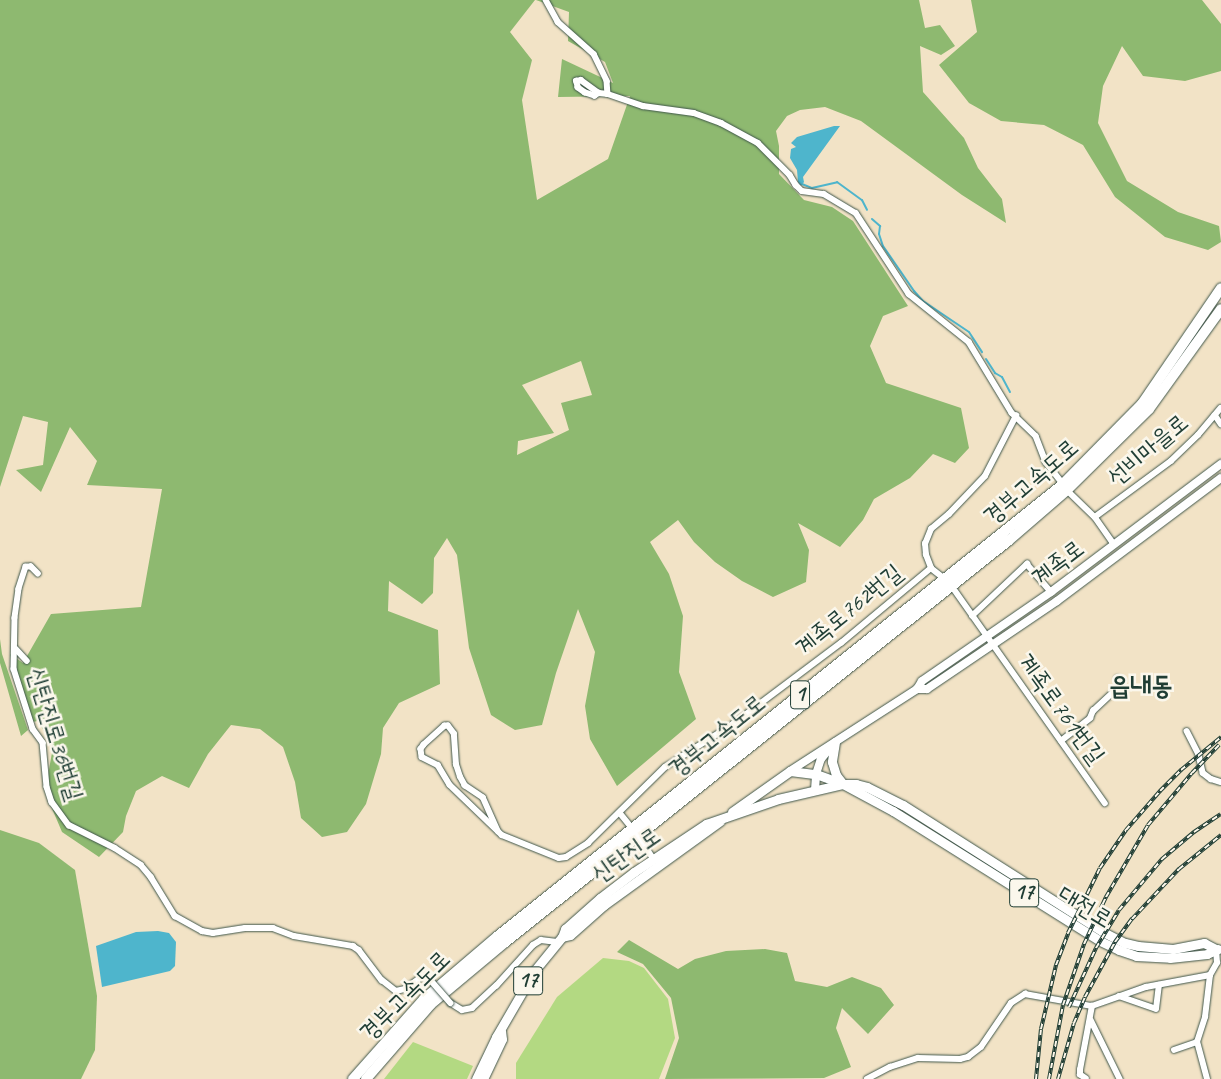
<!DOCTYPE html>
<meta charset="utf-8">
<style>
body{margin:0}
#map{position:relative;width:1221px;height:1079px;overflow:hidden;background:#f2e3c6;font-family:Caveat,"Poor Story",sans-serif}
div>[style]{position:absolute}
.green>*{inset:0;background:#b3d982}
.forest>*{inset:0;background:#8eb970}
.water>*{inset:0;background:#4eb5cc}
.stream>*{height:2px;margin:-1px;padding:0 1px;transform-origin:1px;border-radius:1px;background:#4eb5cc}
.roads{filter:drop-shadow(0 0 1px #3f564a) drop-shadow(0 0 1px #3f564a)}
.street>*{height:5.5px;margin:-2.75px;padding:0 2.75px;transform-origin:2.75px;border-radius:2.75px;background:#fff}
.secondary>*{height:8px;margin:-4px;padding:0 4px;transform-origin:4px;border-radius:4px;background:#fff}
.primary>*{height:9px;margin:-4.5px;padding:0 4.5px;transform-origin:4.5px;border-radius:4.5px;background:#fff}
.highway>*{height:10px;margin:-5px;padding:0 5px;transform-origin:5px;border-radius:5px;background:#fff}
.rail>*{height:4px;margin-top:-2px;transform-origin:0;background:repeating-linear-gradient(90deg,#fbf7ec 0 5.5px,#1f3d34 0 11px);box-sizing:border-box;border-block:1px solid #1f3d34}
.bridges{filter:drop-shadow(0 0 1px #3f564a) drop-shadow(0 0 1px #3f564a)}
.street-bridge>*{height:5.5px;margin:-2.75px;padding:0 2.75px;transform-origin:2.75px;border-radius:2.75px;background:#fff}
span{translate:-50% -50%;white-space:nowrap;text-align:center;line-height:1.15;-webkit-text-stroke:5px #fbf7ec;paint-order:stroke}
.shield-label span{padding:1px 4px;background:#fbf7ec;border:1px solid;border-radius:4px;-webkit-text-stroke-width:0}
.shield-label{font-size:22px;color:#1f3d34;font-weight:700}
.street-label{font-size:24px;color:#1f3d34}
.quarter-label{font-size:26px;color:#1f3d34;font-weight:700}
</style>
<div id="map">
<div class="green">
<div style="clip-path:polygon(603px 958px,629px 961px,644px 968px,668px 999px,675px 1038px,659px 1079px,516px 1079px,516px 1063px,557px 997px)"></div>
<div style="clip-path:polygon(413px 1042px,473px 1066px,467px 1079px,384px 1079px)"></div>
</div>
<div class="forest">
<div style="clip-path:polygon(evenodd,0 0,535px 0,510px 32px,532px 60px,522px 100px,537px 200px,608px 159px,630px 96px,558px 97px,562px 59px,613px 83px,605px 62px,568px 41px,569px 12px,536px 0,919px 0,925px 28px,940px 25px,955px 46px,941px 55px,920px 46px,923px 92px,964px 138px,978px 168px,1002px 199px,1006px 223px,962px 195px,861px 121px,825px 107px,800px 110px,787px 116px,776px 131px,779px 146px,779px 174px,804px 200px,832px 207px,853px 221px,908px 306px,883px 316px,870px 346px,886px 383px,961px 408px,969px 448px,955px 463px,933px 454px,910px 478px,874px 499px,863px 520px,840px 547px,798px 523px,809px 550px,806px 582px,773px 597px,742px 581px,715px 562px,694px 542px,678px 520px,650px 542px,669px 574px,683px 616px,679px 672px,696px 719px,617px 786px,590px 739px,585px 706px,595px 652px,578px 609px,556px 673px,542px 725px,515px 730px,491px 715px,469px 648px,457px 555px,447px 538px,434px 558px,433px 593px,422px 604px,389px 581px,388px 611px,438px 630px,440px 684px,399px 703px,383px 728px,381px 754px,366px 804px,347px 832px,322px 837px,301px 818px,295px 782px,283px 747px,260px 729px,231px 725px,208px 754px,189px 788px,162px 776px,136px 791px,126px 816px,123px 832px,99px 857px,62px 832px,45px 792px,53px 747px,38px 721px,32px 722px,19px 693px,10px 654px,23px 663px,51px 614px,141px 607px,162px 489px,87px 485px,97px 461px,70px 427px,41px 492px,16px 470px,43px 465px,48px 422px,23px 416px,0 487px,0 0,581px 361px,592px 395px,561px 403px,569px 430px,517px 455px,518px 441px,554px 433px,522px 385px,581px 361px)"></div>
<div style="clip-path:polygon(971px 0,1202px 0,1221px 24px,1221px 71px,1185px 81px,1143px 76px,1122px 46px,1103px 86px,1098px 123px,1127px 181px,1178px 212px,1219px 226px,1221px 242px,1208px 250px,1165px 237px,1115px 197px,1083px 145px,1044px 125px,1001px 121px,969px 103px,939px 65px,977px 32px)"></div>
<div style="clip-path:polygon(0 639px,2px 654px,28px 730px,21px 736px,0 663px)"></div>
<div style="clip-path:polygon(0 830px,39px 843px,75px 870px,97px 996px,95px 1050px,81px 1079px,0 1079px)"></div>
<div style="clip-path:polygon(629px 940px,678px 969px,695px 959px,726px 951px,765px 949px,787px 953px,795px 981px,827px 987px,852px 977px,881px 988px,894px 1005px,868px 1034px,842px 1008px,836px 1028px,851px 1067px,824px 1078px,665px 1079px,679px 1038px,671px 998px,643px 964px,617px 952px)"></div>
</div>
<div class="water">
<div style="clip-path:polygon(834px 126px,840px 126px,803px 177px,804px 182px,801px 186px,798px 182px,797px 170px,790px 158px,791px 149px,796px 147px,791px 143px,797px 137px)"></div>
<div style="clip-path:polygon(158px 931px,169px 933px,176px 942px,175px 966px,170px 971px,102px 987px,96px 946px,136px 932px)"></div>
</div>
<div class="stream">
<div style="left:802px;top:184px;width:11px;rotate:22deg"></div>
<div style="left:812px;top:188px;width:26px;rotate:-13deg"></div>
<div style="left:837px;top:182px;width:31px;rotate:36deg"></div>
<div style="left:862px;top:200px;width:11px;rotate:63deg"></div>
<div style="left:872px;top:219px;width:11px;rotate:41deg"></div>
<div style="left:880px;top:226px;width:8px;rotate:97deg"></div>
<div style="left:879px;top:234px;width:13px;rotate:72deg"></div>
<div style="left:883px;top:246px;width:55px;rotate:55.4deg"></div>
<div style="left:914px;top:291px;width:13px;rotate:48deg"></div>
<div style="left:923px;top:301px;width:55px;rotate:34deg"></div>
<div style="left:969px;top:332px;width:24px;rotate:57deg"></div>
<div style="left:986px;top:359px;width:17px;rotate:57deg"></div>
<div style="left:995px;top:373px;width:8px;rotate:30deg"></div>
<div style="left:1002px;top:377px;width:17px;rotate:62deg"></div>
</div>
<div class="roads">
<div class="street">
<div style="left:546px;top:0;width:25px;rotate:61deg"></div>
<div style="left:558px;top:22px;width:48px;rotate:41.6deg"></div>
<div style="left:594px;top:54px;width:30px;rotate:64deg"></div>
<div style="left:607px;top:81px;width:13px;rotate:86deg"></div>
<div style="left:608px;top:94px;width:37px;rotate:19deg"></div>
<div style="left:643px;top:106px;width:51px;rotate:7.8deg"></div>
<div style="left:694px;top:113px;width:29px;rotate:20deg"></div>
<div style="left:721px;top:123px;width:42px;rotate:28.4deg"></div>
<div style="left:758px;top:143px;width:45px;rotate:45deg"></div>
<div style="left:790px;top:175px;width:12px;rotate:59deg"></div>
<div style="left:796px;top:185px;width:8px;rotate:45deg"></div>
<div style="left:802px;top:191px;width:22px;rotate:8deg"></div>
<div style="left:824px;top:194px;width:37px;rotate:31deg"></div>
<div style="left:856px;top:213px;width:97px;rotate:56.8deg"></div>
<div style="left:909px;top:294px;width:77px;rotate:38.7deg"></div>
<div style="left:969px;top:342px;width:83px;rotate:58.8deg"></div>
<div style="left:1012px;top:413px;width:33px;rotate:44deg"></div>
<div style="left:1036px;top:436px;width:28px;rotate:69deg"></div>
<div style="left:1046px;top:462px;width:24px;rotate:52deg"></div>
<div style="left:599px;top:93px;width:5px;rotate:143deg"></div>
<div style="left:595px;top:96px;width:10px;rotate:-163deg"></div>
<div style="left:585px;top:93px;width:9px;rotate:-144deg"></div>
<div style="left:578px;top:88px;width:7px;rotate:-106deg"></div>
<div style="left:576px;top:81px;width:5px;rotate:-11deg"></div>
<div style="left:581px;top:80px;width:22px;rotate:36deg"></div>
<div style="left:599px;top:93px;width:9px;rotate:6deg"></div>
<div style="left:1215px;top:415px;width:11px;rotate:56deg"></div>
<div style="left:1070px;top:493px;width:35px;rotate:44deg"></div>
<div style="left:1095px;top:517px;width:33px;rotate:55deg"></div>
<div style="left:1095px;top:517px;width:94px;rotate:-36.4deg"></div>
<div style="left:1171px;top:461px;width:37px;rotate:-44deg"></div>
<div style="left:1198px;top:435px;width:35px;rotate:-50deg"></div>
<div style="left:931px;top:568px;width:14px;rotate:-111deg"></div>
<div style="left:926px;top:555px;width:11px;rotate:-95deg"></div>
<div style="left:925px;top:544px;width:16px;rotate:-68deg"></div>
<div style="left:931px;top:529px;width:23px;rotate:-40deg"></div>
<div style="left:949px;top:514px;width:52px;rotate:-46.5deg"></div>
<div style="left:985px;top:476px;width:68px;rotate:-62.7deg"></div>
<div style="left:38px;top:574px;width:10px;rotate:-135deg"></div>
<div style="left:31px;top:567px;width:5px;rotate:180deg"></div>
<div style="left:26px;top:567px;width:23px;rotate:108deg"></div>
<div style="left:19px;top:589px;width:29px;rotate:98deg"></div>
<div style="left:15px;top:618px;width:51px;rotate:91.1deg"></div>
<div style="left:14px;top:669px;width:63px;rotate:72.4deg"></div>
<div style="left:33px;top:729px;width:17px;rotate:54deg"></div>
<div style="left:43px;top:743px;width:44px;rotate:84.8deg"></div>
<div style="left:47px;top:787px;width:16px;rotate:72deg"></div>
<div style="left:52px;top:802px;width:29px;rotate:54deg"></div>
<div style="left:69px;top:825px;width:51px;rotate:26.6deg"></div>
<div style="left:115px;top:848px;width:31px;rotate:33deg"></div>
<div style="left:141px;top:865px;width:16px;rotate:50deg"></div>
<div style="left:151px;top:877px;width:46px;rotate:58.4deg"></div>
<div style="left:175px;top:916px;width:31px;rotate:29deg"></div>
<div style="left:202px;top:931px;width:11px;rotate:10deg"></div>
<div style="left:213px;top:933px;width:32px;rotate:-9deg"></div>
<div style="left:245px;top:928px;width:28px"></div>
<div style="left:273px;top:928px;width:22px;rotate:21deg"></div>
<div style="left:294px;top:936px;width:60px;rotate:9.6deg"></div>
<div style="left:353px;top:946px;width:7px;rotate:34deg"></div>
<div style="left:359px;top:950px;width:38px;rotate:53deg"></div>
<div style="left:382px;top:980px;width:18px;rotate:38deg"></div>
<div style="left:396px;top:991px;width:9px;rotate:-13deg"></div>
<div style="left:405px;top:989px;width:22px;rotate:-36deg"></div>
<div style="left:423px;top:976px;width:6px;rotate:18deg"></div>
<div style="left:954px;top:589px;width:262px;rotate:54.8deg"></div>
<div style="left:972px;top:616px;width:76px;rotate:-43.4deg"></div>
<div style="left:1027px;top:564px;width:37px;rotate:49deg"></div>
<div style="left:16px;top:649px;width:16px;rotate:47deg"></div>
<div style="left:1187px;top:731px;width:27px;rotate:63deg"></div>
<div style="left:1199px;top:755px;width:18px;rotate:77deg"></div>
<div style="left:1203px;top:773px;width:10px;rotate:37deg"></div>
<div style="left:1211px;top:779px;width:10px;rotate:17deg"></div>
<div style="left:1061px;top:741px;width:37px;rotate:-38deg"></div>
<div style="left:1090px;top:718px;width:8px;rotate:-67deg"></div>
<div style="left:1093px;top:711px;width:38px;rotate:-43deg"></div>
<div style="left:1121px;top:685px;width:7px;rotate:-117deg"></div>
<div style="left:620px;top:813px;width:14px;rotate:51deg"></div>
<div style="left:498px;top:832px;width:37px;rotate:-114deg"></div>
<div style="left:483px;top:798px;width:22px;rotate:-146deg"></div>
<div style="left:465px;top:786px;width:10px;rotate:-119deg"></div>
<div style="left:460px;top:777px;width:13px;rotate:-108deg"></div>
<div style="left:456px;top:765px;width:31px;rotate:-94deg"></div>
<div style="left:454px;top:734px;width:10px;rotate:-127deg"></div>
<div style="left:448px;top:726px;width:3px;rotate:180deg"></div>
<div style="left:445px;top:726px;width:28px;rotate:138deg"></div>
<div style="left:424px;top:745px;width:5px;rotate:127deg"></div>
<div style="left:421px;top:749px;width:8px;rotate:83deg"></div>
<div style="left:422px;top:757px;width:18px;rotate:27deg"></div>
<div style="left:438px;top:765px;width:23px;rotate:59deg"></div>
<div style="left:450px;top:785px;width:72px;rotate:43.9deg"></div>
<div style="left:502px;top:835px;width:61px;rotate:22deg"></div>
<div style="left:559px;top:858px;width:7px;rotate:-8deg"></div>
<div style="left:566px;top:857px;width:26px;rotate:-32deg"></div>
<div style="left:588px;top:843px;width:108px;rotate:-44.6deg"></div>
<div style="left:665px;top:767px;width:80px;rotate:-32.3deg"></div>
<div style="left:733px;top:724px;width:135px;rotate:-36.9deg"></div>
<div style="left:841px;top:643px;width:117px;rotate:-39.8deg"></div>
<div style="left:931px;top:568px;width:18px;rotate:38deg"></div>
<div style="left:641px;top:840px;width:23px;rotate:56deg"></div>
<div style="left:1119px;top:996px;width:39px;rotate:19deg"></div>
<div style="left:1156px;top:1009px;width:24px;rotate:-83deg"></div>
<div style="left:451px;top:1003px;width:13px;rotate:32deg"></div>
<div style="left:462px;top:1010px;width:10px;rotate:-11deg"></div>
<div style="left:472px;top:1008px;width:33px;rotate:-43deg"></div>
<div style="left:496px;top:986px;width:55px;rotate:-47.9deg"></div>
<div style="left:533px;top:945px;width:9px;rotate:-32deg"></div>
<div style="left:541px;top:940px;width:16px;rotate:7deg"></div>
<div style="left:1091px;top:1020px;width:66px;rotate:63.8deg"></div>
<div style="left:1174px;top:1050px;width:24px;rotate:-19deg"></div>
<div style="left:867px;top:1079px;width:26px;rotate:-28deg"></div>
<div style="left:890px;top:1067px;width:29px;rotate:-18deg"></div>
<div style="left:918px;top:1058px;width:42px;rotate:1.4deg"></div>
<div style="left:960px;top:1059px;width:8px;rotate:-14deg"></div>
<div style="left:968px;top:1057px;width:16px;rotate:-38deg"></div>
<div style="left:981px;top:1047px;width:53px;rotate:-55.7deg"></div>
<div style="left:1011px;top:1003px;width:17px;rotate:-33deg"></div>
<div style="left:1025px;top:994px;width:68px;rotate:10.2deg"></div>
<div style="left:1092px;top:1006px;width:57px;rotate:-19.4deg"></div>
<div style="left:1146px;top:987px;width:65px;rotate:-10.6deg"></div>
<div style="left:1086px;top:1079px;width:7px;rotate:-146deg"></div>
<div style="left:1080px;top:1075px;width:5px;rotate:-90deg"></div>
<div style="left:1080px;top:1070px;width:65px;rotate:-79.4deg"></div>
<div style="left:1207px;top:1079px;width:38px;rotate:-105deg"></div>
<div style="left:1197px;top:1042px;width:26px;rotate:-72deg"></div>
<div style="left:1205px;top:1017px;width:42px;rotate:-83.2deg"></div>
<div style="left:1210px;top:975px;width:14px;rotate:-60deg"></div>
<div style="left:1217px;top:963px;width:14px;rotate:-94deg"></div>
</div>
<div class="secondary">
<div style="left:917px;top:689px;width:10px"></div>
<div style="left:927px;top:689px;width:157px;rotate:-34.1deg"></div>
<div style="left:1057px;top:601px;width:205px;rotate:-36.9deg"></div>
<div style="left:790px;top:771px;width:151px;rotate:-32.8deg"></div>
<div style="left:917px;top:689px;width:9px;rotate:-58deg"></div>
<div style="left:922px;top:681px;width:157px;rotate:-34.6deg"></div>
<div style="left:1051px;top:592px;width:213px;rotate:-37deg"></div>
<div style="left:815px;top:790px;width:16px;rotate:-86deg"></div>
<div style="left:816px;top:774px;width:16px;rotate:-72deg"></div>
<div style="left:821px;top:759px;width:13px;rotate:-51deg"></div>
</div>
<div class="primary">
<div style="left:835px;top:742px;width:20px;rotate:99deg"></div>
<div style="left:832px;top:762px;width:14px;rotate:73deg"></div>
<div style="left:836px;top:775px;width:11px;rotate:52deg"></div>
<div style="left:732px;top:812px;width:71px;rotate:-35.3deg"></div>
<div style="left:790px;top:771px;width:26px;rotate:7deg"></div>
<div style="left:816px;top:774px;width:29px;rotate:20deg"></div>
<div style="left:843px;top:784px;width:57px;rotate:28.4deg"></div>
<div style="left:893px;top:811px;width:244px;rotate:32.1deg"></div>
<div style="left:1100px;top:941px;width:21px;rotate:25deg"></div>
<div style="left:1119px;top:950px;width:18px;rotate:19deg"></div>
<div style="left:1136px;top:956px;width:34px;rotate:3deg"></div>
<div style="left:1170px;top:958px;width:37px;rotate:-6deg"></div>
<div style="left:1207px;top:954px;width:12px;rotate:-24deg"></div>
<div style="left:562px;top:937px;width:8px;rotate:-14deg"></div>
<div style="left:570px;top:935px;width:45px;rotate:-41.4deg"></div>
<div style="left:604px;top:905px;width:143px;rotate:-35.9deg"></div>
<div style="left:476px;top:1079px;width:47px;rotate:-64.5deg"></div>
<div style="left:496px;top:1037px;width:78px;rotate:-59.8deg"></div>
<div style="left:535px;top:970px;width:43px;rotate:-50.7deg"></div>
<div style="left:562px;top:937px;width:9px;rotate:-69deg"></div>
<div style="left:565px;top:929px;width:47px;rotate:-41.5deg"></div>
<div style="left:600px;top:898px;width:43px;rotate:-37.4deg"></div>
<div style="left:634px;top:872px;width:87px;rotate:-33.7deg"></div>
<div style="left:706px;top:824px;width:76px;rotate:-19.1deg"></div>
<div style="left:778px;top:799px;width:67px;rotate:-13deg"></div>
<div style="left:843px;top:784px;width:13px"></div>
<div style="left:856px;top:784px;width:11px;rotate:15deg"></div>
<div style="left:867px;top:787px;width:40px;rotate:26.6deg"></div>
<div style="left:903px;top:805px;width:239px;rotate:32.4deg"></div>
<div style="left:1105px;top:933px;width:22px;rotate:27deg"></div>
<div style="left:1125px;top:943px;width:13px;rotate:13deg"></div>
<div style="left:1138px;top:946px;width:35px;rotate:5deg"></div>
<div style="left:1173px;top:949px;width:32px;rotate:-11deg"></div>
<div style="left:1204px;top:943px;width:13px;rotate:27deg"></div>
<div style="left:483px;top:1079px;width:44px;rotate:-64.6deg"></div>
<div style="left:502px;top:1039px;width:8px;rotate:-97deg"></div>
</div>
<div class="highway">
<div style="left:353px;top:1079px;width:107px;rotate:-48.4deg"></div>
<div style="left:424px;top:999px;width:97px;rotate:-40.4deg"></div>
<div style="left:498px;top:936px;width:722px;rotate:-38.65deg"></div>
<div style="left:1062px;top:485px;width:114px;rotate:-45.4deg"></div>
<div style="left:1142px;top:404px;width:140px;rotate:-55.7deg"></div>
<div style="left:366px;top:1079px;width:99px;rotate:-49.1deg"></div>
<div style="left:431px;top:1004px;width:95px;rotate:-39.9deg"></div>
<div style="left:504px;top:943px;width:645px;rotate:-38.58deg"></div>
<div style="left:1008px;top:541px;width:78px;rotate:-40.8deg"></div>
<div style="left:1067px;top:490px;width:115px;rotate:-44.6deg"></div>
<div style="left:1149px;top:409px;width:123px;rotate:-54.2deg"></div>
</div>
</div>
<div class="rail">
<div style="left:1069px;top:1007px;width:65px;rotate:-65.4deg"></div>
<div style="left:1096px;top:948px;width:44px;rotate:-58.8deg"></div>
<div style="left:1119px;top:910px;width:67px;rotate:-49.9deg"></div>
<div style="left:1162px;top:859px;width:42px;rotate:-40.2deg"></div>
<div style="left:1194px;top:832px;width:32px;rotate:-34deg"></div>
<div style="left:1036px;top:1079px;width:50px;rotate:-84.3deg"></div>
<div style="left:1041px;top:1029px;width:66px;rotate:-76.8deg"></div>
<div style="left:1056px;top:965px;width:34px;rotate:-69deg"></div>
<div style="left:1068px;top:933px;width:72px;rotate:-63.8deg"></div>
<div style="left:1100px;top:868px;width:46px;rotate:-55.6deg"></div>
<div style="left:1126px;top:830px;width:52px;rotate:-48.9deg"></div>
<div style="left:1160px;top:791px;width:30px;rotate:-45deg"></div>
<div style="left:1181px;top:770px;width:52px;rotate:-39.5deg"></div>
<div style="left:1049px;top:1079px;width:75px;rotate:-79.3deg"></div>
<div style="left:1063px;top:1005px;width:65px;rotate:-71deg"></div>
<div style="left:1084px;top:944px;width:52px;rotate:-64.9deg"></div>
<div style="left:1106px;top:897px;width:83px;rotate:-59.7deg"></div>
<div style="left:1148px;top:825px;width:68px;rotate:-49.8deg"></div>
<div style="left:1192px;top:773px;width:39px;rotate:-46deg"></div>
<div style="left:1058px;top:1079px;width:58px;rotate:-74.1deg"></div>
<div style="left:1074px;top:1023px;width:28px;rotate:-67deg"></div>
<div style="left:1085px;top:997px;width:63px;rotate:-61.4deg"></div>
<div style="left:1115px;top:942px;width:29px;rotate:-54deg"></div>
<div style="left:1132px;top:919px;width:69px;rotate:-46.8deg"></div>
<div style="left:1179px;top:869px;width:54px;rotate:-39deg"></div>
</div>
<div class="bridges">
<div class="street-bridge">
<div style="left:429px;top:978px;width:33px;rotate:49deg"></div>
</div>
</div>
<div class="shield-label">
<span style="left:800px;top:695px">1</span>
<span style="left:1024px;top:893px">17</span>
<span style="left:528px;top:981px">17</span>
</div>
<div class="street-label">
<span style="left:1148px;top:450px;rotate:-40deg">선비마을로</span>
<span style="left:1031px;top:482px;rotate:-41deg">경부고속도로</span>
<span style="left:1058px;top:563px;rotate:-37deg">계족로</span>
<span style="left:849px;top:610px;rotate:-39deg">계족로762번길</span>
<span style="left:1061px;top:709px;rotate:54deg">계족로761번길</span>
<span style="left:55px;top:734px;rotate:73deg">신탄진로36번길</span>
<span style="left:717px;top:736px;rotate:-39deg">경부고속도로</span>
<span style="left:626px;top:855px;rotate:-35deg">신탄진로</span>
<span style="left:1085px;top:907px;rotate:31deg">대전로</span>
<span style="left:405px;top:996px;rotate:-45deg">경부고속도로</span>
</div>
<div class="quarter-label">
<span style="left:1141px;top:686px">읍내동</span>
</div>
</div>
